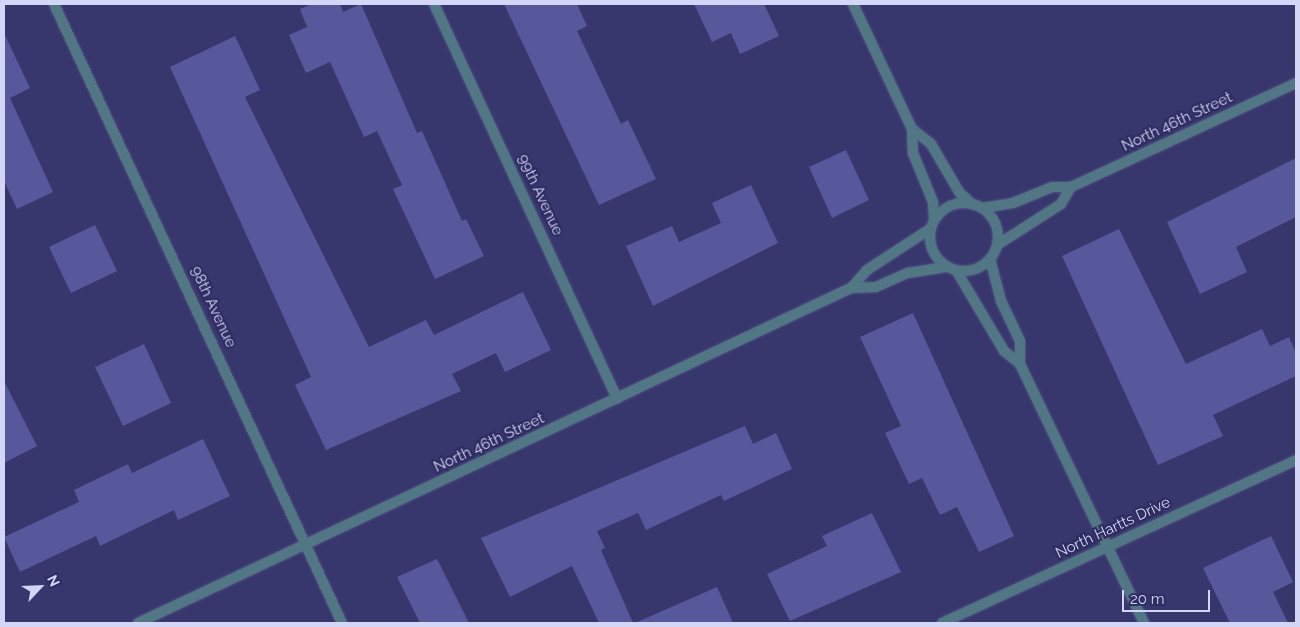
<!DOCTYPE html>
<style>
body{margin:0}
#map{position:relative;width:1300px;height:627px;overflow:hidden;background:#38376d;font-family:Raleway,sans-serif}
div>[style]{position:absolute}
.building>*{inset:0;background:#57579b}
.roads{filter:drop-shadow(0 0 1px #545486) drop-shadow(0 0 1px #545486)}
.minor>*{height:10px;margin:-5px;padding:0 5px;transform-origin:5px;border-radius:5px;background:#517785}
.tertiary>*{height:10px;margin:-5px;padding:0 5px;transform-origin:5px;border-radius:5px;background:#517785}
.tertiary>.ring{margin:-5px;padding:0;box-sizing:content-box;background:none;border:10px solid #517785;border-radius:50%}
span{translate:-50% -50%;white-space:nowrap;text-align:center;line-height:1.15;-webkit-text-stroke:4.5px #2e2c61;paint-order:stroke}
.street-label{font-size:15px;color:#d4d6f8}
.frame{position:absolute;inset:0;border:5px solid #d4d6f8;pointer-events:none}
.north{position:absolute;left:15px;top:562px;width:50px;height:50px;-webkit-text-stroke:4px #2e2c61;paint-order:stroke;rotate:65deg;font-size:14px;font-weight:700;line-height:20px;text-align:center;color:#d4d6f8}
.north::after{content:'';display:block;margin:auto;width:18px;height:22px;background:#d4d6f8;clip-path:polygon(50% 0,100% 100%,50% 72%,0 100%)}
.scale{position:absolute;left:1122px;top:590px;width:88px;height:22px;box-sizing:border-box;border:2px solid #d4d6f8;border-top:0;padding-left:6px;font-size:15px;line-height:18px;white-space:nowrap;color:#d4d6f8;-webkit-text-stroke:4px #2e2c61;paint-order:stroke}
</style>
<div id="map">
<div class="building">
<div style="clip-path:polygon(312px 4px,340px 4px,343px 12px,361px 4px,417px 133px,422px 131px,462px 221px,466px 219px,484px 256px,435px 279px,393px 189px,402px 185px,377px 131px,364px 137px,330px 62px,306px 73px,289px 35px,307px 27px,300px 9px)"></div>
<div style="clip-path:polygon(504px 4px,577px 4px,587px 26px,577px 31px,621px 124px,628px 120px,656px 179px,599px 205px)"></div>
<div style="clip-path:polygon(694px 4px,764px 4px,779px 36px,740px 54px,731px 33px,712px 42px)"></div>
<div style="clip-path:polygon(4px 33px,30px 88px,10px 98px,53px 192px,17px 209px,4px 181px)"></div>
<div style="clip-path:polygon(235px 36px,260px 90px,245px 97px,369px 347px,426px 320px,434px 335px,523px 292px,551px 350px,505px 372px,496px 353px,452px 374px,461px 391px,326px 450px,295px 385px,311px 377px,170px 67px)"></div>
<div style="clip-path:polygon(846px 150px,869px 200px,832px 218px,809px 167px)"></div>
<div style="clip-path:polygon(1296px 158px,1296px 217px,1236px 247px,1247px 272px,1200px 294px,1167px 222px)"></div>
<div style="clip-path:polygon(751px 185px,778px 243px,653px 306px,626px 246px,672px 226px,679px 242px,721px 223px,712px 203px)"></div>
<div style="clip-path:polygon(95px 225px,117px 271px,71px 293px,49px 247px)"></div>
<div style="clip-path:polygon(1119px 229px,1186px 364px,1262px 329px,1270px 346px,1289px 337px,1296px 353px,1296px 376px,1213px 415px,1223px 436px,1158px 465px,1062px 256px)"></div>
<div style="clip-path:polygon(913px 313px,1014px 536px,979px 552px,957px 507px,940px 515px,922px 478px,909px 484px,885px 433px,901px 426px,860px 337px)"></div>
<div style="clip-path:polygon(144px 344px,171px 403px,123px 426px,95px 367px)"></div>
<div style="clip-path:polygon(4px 381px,37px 446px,4px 463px)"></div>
<div style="clip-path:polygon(745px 426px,753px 444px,776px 433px,792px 469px,724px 501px,721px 495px,646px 530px,638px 513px,597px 531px,605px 548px,601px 550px,633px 623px,599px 623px,572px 566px,510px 597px,481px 538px)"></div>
<div style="clip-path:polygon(203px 439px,230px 496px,178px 520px,174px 510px,100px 546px,96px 536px,20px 572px,4px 537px,79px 502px,74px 490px,128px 464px,132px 473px)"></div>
<div style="clip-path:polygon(872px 513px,901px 572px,790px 621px,767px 574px,827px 546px,822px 536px)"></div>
<div style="clip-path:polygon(1271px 536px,1293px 582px,1273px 592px,1288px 623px,1230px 623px,1203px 568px)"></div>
<div style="clip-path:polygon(437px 559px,469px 623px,420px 623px,397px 577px)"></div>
<div style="clip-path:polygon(717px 587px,733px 623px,635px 623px)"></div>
</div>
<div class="roads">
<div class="minor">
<div style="left:54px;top:4px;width:683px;rotate:65.05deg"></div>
<div style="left:434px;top:4px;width:435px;rotate:65.1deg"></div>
<div style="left:853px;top:4px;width:138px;rotate:64.7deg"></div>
<div style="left:912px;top:129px;width:24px;rotate:88deg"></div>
<div style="left:913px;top:153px;width:53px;rotate:67.8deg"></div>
<div style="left:933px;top:202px;width:17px;rotate:87deg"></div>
<div style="left:912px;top:129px;width:24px;rotate:38deg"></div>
<div style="left:931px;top:144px;width:56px;rotate:59.7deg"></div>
<div style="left:959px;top:192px;width:18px;rotate:43deg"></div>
<div style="left:990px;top:259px;width:43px;rotate:75.3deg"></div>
<div style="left:1001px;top:301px;width:44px;rotate:64.6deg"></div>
<div style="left:1020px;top:341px;width:23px;rotate:90deg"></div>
<div style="left:956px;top:270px;width:94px;rotate:59.3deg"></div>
<div style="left:1004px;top:351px;width:21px;rotate:39deg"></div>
<div style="left:1020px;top:364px;width:287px;rotate:64.4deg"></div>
<div style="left:942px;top:623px;width:390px;rotate:-24.7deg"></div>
</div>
<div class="tertiary">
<div class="ring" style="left:930px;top:203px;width:58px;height:58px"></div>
<div style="left:982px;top:208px;width:31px;rotate:-9deg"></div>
<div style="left:1013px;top:203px;width:42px;rotate:-22.3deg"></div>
<div style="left:1052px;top:187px;width:19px"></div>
<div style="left:1071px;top:187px;width:248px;rotate:-24.8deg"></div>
<div style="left:997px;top:245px;width:76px;rotate:-32.6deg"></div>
<div style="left:1061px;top:204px;width:20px;rotate:-60deg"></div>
<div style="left:851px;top:288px;width:24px;rotate:-48deg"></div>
<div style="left:867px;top:270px;width:75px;rotate:-33.1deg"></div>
<div style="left:138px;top:623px;width:788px;rotate:-25.17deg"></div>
<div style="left:851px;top:288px;width:25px;rotate:-2deg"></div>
<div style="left:876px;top:287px;width:35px;rotate:-24deg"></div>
<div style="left:908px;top:273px;width:38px;rotate:-9deg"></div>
</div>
</div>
<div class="street-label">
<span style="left:1177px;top:122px;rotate:-25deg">North 46th Street</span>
<span style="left:540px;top:195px;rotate:65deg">99th Avenue</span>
<span style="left:213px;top:307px;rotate:65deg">98th Avenue</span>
<span style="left:489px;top:443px;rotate:-25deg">North 46th Street</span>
<span style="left:1113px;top:528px;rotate:-25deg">North Hartts Drive</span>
</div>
<div class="frame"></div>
<div class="north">N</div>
<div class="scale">20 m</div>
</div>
